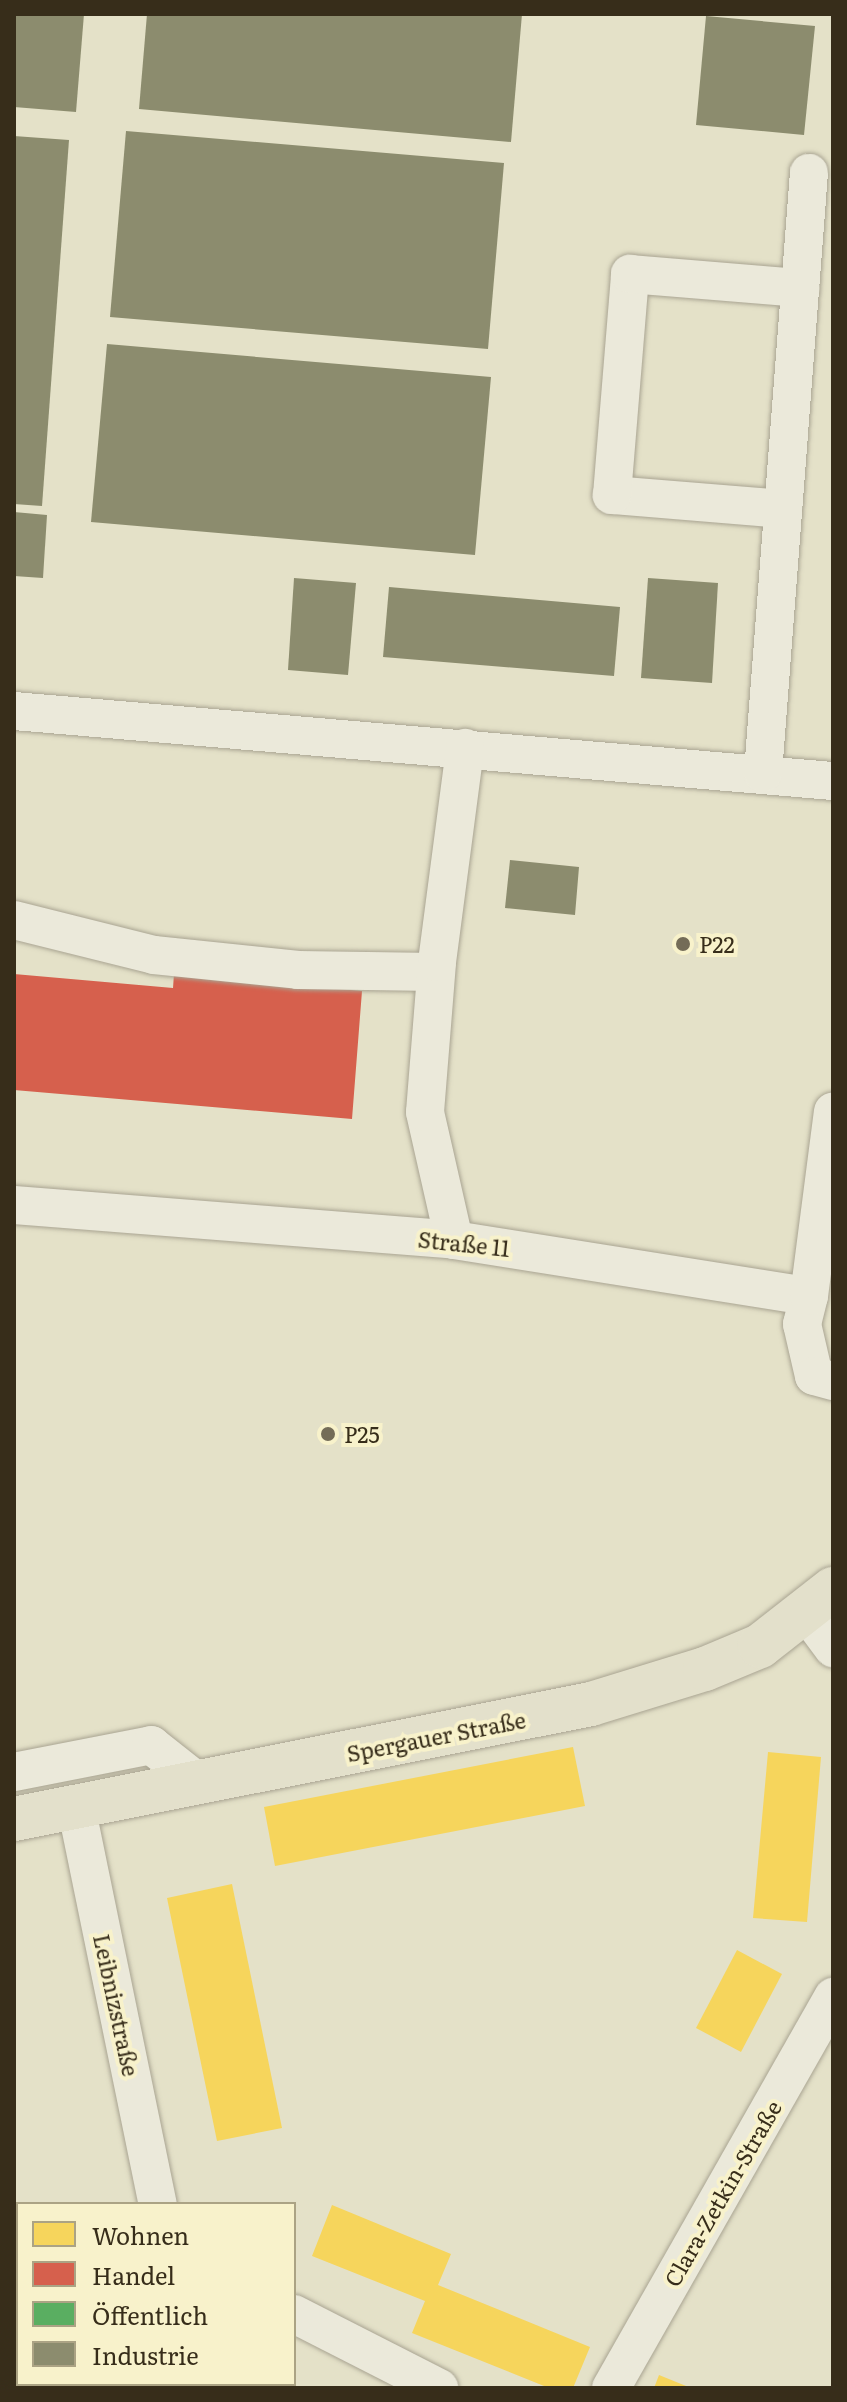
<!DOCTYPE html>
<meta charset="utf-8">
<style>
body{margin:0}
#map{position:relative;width:847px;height:2402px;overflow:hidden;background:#e4e1c8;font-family:Literata,serif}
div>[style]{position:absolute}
.homes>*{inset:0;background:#f6d55c}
.shops>*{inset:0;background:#d6604d}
.public>*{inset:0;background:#5aae61}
.industry>*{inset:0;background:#8c8c6e}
.roads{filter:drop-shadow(0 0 2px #a9a492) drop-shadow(0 0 2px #a9a492)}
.minor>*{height:38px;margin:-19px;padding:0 19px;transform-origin:19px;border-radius:19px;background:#ebe9da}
.major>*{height:44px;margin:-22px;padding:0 22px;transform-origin:22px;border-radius:22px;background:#e3e0cb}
.dots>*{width:22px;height:22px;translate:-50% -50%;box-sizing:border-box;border:4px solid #f8f2cb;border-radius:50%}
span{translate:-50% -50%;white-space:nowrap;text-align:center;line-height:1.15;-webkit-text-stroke:8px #f8f2cb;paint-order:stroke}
.poi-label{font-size:22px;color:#372d1a}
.left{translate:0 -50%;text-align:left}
.street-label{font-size:22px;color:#372d1a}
.frame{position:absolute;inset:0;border:16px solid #372d1a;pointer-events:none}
.legend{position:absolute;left:16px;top:2202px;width:280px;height:184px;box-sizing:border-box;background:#f8f2cb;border:2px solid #aba384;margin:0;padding:10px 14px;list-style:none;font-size:24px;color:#372d1a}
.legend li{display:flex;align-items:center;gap:16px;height:40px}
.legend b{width:40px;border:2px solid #aba384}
</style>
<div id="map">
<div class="homes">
<div style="clip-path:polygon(573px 1747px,585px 1806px,275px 1866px,264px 1807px)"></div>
<div style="clip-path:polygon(768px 1752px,821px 1757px,807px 1922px,753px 1918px)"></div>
<div style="clip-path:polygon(232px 1884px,282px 2128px,217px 2141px,167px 1898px)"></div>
<div style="clip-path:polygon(737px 1950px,782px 1974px,741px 2052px,696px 2028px)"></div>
<div style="clip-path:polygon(332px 2205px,451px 2254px,438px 2285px,590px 2347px,573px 2388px,549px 2388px,412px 2333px,425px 2301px,312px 2256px)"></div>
<div style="clip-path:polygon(659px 2375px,691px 2388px,654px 2388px)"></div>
</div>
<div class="shops">
<div style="clip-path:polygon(14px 974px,173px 988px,174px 974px,362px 991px,352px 1119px,14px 1090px)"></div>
</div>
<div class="public">
<div style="clip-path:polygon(14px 2259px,18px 2273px,18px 2308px,14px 2309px)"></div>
</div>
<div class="industry">
<div style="clip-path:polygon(14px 14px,84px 14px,76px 112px,14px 107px)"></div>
<div style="clip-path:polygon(147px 14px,522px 14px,511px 142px,139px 109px)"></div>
<div style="clip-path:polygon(706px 16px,815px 26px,804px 135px,696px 125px)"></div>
<div style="clip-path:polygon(126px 131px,504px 163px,488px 349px,110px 317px)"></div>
<div style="clip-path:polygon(14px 136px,69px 140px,42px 506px,14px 504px)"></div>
<div style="clip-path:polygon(107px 344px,491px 377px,475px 555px,91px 522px)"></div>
<div style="clip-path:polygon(14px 512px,47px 515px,43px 578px,14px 576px)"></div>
<div style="clip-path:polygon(294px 578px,356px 583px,348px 675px,288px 670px)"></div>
<div style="clip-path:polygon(648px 578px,718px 583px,712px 683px,641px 678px)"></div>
<div style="clip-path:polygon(389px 587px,620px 607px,614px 676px,383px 657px)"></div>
<div style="clip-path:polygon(510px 860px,579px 867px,575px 915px,505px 908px)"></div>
</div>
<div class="roads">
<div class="minor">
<div style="left:783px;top:509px;width:172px;rotate:-175.3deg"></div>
<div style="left:612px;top:495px;width:222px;rotate:-85.3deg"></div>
<div style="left:630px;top:274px;width:171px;rotate:4.7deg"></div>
<div style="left:14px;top:711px;width:822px;rotate:4.89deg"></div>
<div style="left:763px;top:773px;width:602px;rotate:-85.62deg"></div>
<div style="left:14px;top:920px;width:144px;rotate:14deg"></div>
<div style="left:154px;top:955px;width:145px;rotate:5.9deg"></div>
<div style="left:298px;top:970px;width:138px;rotate:0.8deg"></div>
<div style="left:14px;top:1205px;width:441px;rotate:4.5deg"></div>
<div style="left:454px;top:1240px;width:359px;rotate:9deg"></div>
<div style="left:809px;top:1296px;width:29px;rotate:104deg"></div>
<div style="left:802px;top:1324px;width:53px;rotate:77deg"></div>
<div style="left:814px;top:1376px;width:20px;rotate:15deg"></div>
<div style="left:454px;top:1240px;width:131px;rotate:-102.8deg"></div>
<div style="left:425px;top:1112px;width:150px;rotate:-85.4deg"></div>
<div style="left:437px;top:962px;width:216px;rotate:-82.5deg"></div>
<div style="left:809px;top:1296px;width:186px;rotate:-82.6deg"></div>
<div style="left:807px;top:1613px;width:44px;rotate:53.4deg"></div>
<div style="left:14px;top:1772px;width:140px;rotate:-11.1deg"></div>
<div style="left:151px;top:1745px;width:60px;rotate:38.2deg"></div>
<div style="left:76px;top:1806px;width:406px;rotate:78.4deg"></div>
<div style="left:294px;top:2314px;width:163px;rotate:27deg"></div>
<div style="left:611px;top:2388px;width:450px;rotate:-60.4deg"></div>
</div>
<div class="major">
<div style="left:14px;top:1819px;width:588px;rotate:-11.27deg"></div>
<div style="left:591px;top:1704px;width:119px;rotate:-17.1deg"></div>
<div style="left:705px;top:1669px;width:60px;rotate:-22.7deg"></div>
<div style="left:760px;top:1646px;width:93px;rotate:-38deg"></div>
</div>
</div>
<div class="dots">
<div style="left:683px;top:944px;background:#746c57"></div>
<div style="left:328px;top:1434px;background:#746c57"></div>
</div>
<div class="poi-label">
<span class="left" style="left:699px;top:944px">P22</span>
<span class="left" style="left:344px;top:1434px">P25</span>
</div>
<div class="street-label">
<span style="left:464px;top:1243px;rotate:6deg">Straße 11</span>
<span style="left:436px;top:1736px;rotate:-11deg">Spergauer Straße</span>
<span style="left:117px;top:2005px;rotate:78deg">Leibnizstraße</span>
<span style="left:722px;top:2193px;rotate:-60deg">Clara-Zetkin-Straße</span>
</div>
<div class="frame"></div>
<ul class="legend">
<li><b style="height:22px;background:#f6d55c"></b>Wohnen</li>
<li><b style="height:22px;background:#d6604d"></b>Handel</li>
<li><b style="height:22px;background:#5aae61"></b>Öffentlich</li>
<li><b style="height:22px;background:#8c8c6e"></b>Industrie</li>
</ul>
</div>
